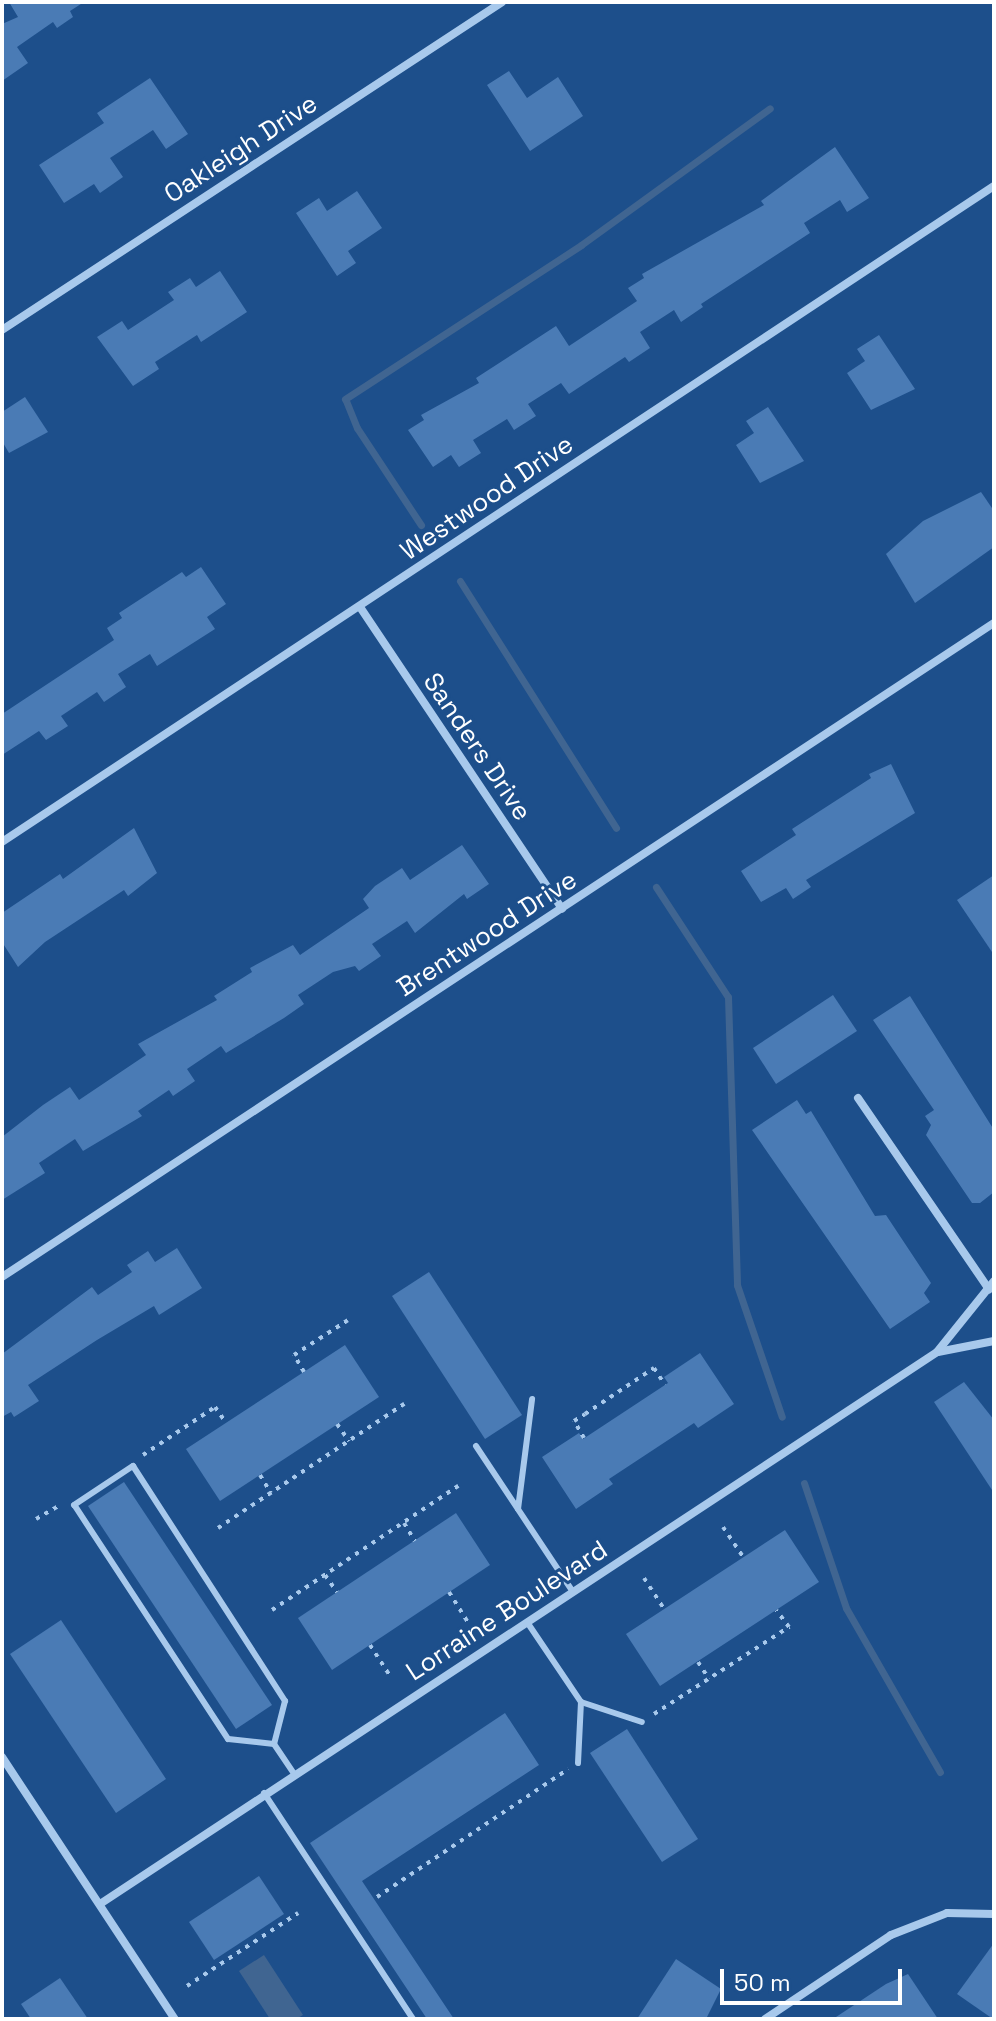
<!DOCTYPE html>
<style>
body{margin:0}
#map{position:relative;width:996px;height:2021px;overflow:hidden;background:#1d4f8b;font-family:"Space Grotesk",sans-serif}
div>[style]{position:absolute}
.water>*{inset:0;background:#406591}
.stream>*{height:7px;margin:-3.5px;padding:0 3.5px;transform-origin:3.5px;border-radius:3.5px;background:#406591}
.building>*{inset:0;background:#4a7bb5}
.path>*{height:4px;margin-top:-2px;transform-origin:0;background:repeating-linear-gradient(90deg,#a8c9ec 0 4px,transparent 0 10px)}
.lane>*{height:6px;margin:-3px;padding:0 3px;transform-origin:3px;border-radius:3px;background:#a8c9ec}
.street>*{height:8px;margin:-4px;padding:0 4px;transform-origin:4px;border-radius:4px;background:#a8c9ec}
span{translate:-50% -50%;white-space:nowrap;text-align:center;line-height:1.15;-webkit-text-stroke:6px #1d4f8b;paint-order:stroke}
.street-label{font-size:26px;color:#fff}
.frame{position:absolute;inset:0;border:4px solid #fff;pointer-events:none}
.scale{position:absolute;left:720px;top:1969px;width:182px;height:36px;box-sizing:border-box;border:4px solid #fff;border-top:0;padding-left:10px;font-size:24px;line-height:28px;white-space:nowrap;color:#fff;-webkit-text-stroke:6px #1d4f8b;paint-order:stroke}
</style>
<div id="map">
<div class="water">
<div style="clip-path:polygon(264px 1955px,303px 2015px,296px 2019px,270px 2019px,239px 1971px)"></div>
</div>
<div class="stream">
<div style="left:421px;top:525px;width:116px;rotate:-123.4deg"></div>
<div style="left:357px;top:428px;width:31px;rotate:-112deg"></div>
<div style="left:345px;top:399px;width:282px;rotate:-33.1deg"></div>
<div style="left:581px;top:245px;width:233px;rotate:-35.9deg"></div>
<div style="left:460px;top:581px;width:292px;rotate:57.7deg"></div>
<div style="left:656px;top:887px;width:131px;rotate:56.8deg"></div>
<div style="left:728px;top:997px;width:288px;rotate:88.2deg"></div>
<div style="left:737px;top:1285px;width:139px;rotate:71.2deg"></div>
<div style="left:804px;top:1483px;width:132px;rotate:71.4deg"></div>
<div style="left:846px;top:1608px;width:189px;rotate:60.2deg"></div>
</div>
<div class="building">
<div style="clip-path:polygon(9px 2px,84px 2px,70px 11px,73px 17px,57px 28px,53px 22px,17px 47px,28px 63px,2px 81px,2px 24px,18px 17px)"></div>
<div style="clip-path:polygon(509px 71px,527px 98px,558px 77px,583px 116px,530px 151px,487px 85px)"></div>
<div style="clip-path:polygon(150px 78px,188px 134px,166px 149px,153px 130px,110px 158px,123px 177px,100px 193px,94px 184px,64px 203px,39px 165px,104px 123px,97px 113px)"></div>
<div style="clip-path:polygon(835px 147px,869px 198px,847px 212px,840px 200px,804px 223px,810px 233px,701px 304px,703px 307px,681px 322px,674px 310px,640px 332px,650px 348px,629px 362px,625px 357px,569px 394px,561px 383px,528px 404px,536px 416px,514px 430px,507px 419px,473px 440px,481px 453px,459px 467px,451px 455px,433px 467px,408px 430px,424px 420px,421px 415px,479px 383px,476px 378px,556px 326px,569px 346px,637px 301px,628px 288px,644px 278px,642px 274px,764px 205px,761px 201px)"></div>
<div style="clip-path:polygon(357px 191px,382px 228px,348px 251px,356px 263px,337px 276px,296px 213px,319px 198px,327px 211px)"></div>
<div style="clip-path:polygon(220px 271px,247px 312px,201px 342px,197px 335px,155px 362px,159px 369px,133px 386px,97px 337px,122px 321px,128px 330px,174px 300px,168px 292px,190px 278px,196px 287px)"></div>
<div style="clip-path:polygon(879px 335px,915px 389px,871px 410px,847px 373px,865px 361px,857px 349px)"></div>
<div style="clip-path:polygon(25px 397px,48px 432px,9px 453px,2px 441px,2px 412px)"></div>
<div style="clip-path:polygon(768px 407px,804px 461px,760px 483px,736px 445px,754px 433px,746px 421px)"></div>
<div style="clip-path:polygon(981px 492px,994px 511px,994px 547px,915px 603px,886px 554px,923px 521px)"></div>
<div style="clip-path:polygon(201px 567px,226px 604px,207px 617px,215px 629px,157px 666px,150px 654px,118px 674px,126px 687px,104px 702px,97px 692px,61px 716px,68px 726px,46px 740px,39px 731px,2px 755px,2px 714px,114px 640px,107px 628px,122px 618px,119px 613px,182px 572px,186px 577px)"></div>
<div style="clip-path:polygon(891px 764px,915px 813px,806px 880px,811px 887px,793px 899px,786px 888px,761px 902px,741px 871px,796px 835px,792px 829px,871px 778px,869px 774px)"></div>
<div style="clip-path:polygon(134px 828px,157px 873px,128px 896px,124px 890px,45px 942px,18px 967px,2px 942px,2px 913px,60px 874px,63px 879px)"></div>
<div style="clip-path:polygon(462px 845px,489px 884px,467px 899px,464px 894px,415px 933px,407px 921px,372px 944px,381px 956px,359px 971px,355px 966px,333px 972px,298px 995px,304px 1004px,284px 1018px,226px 1053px,221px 1046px,187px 1069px,195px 1081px,173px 1096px,169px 1090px,138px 1111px,142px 1116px,83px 1151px,75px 1139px,39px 1163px,45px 1173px,2px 1200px,2px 1137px,43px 1105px,70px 1087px,79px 1100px,146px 1055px,138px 1044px,217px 1000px,214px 996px,252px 972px,250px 968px,293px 945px,300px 955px,369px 908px,363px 899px,375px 886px,402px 868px,410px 880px)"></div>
<div style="clip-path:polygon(994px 875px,994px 955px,957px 900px)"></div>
<div style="clip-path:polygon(833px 995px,857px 1031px,776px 1084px,753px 1048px)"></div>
<div style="clip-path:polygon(910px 996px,994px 1130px,994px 1192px,980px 1203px,972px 1203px,926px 1135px,931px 1125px,925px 1116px,934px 1110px,873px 1020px)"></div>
<div style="clip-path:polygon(797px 1100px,806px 1114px,811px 1111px,875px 1216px,886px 1215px,931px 1283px,924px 1293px,930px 1302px,890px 1329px,752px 1130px)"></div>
<div style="clip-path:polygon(177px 1248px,202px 1288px,159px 1315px,154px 1306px,97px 1340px,28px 1385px,39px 1401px,14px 1417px,11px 1412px,2px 1417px,2px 1354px,92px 1287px,98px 1295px,132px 1272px,127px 1265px,148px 1251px,155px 1262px)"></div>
<div style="clip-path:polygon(429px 1272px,522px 1415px,485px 1439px,392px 1296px)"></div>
<div style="clip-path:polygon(345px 1345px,379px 1397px,220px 1501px,186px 1449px)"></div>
<div style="clip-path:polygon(700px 1353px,734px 1404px,698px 1428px,694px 1423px,609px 1479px,613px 1484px,576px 1509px,542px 1457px,579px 1433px,583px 1439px,668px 1383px,664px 1377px)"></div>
<div style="clip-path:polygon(964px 1382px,994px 1420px,994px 1493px,934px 1402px)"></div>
<div style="clip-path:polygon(124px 1482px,272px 1705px,236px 1729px,88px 1506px)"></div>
<div style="clip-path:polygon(456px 1513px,490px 1565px,332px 1670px,298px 1618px)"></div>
<div style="clip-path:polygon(785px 1530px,819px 1582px,660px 1686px,626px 1634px)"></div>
<div style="clip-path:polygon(61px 1620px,166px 1779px,116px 1813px,10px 1654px)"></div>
<div style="clip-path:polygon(505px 1713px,539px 1765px,362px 1881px,454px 2019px,427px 2019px,310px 1843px)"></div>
<div style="clip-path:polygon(627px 1729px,698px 1839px,662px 1862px,590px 1753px)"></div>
<div style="clip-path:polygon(259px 1876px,284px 1914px,214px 1960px,189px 1922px)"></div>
<div style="clip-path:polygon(994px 1943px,994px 2019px,993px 2019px,957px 1994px)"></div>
<div style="clip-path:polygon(676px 1959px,721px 1989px,706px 2019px,637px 2019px)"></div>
<div style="clip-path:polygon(908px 1974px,938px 2019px,833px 2019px,886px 1984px)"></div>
<div style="clip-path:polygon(60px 1978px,88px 2019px,31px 2019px,21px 2004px)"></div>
</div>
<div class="path">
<div style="left:304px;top:1372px;width:20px;rotate:-120deg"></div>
<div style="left:294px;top:1355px;width:64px;rotate:-32.9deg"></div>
<div style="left:337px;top:1424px;width:21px;rotate:55deg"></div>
<div style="left:584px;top:1438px;width:20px;rotate:-120deg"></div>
<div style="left:574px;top:1421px;width:13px;rotate:-32deg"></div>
<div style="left:585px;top:1414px;width:83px;rotate:-33.7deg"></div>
<div style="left:654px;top:1368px;width:20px;rotate:57deg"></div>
<div style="left:143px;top:1455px;width:87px;rotate:-33.7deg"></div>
<div style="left:215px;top:1407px;width:19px;rotate:55deg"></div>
<div style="left:260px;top:1475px;width:21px;rotate:59deg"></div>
<div style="left:36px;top:1519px;width:28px;rotate:-30deg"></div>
<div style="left:404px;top:1523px;width:21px;rotate:59deg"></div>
<div style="left:723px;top:1527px;width:36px;rotate:56deg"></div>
<div style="left:218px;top:1528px;width:224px;rotate:-33.7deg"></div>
<div style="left:325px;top:1575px;width:21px;rotate:55deg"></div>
<div style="left:644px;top:1578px;width:37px;rotate:57deg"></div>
<div style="left:449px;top:1592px;width:38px;rotate:58deg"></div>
<div style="left:272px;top:1610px;width:224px;rotate:-33.7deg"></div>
<div style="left:370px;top:1645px;width:37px;rotate:57deg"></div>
<div style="left:698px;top:1662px;width:20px;rotate:57deg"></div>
<div style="left:654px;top:1714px;width:161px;rotate:-32.8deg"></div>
<div style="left:789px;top:1627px;width:21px;rotate:-127deg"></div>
<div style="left:377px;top:1897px;width:230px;rotate:-33.8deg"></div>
<div style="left:187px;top:1986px;width:133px;rotate:-33.3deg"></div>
</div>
<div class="lane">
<div style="left:476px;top:1446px;width:175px;rotate:56.4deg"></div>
<div style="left:518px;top:1509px;width:111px;rotate:-82.7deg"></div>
<div style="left:527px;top:1622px;width:97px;rotate:56deg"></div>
<div style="left:581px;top:1702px;width:64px;rotate:18.2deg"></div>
<div style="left:274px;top:1744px;width:46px;rotate:-173.8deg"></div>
<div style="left:228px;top:1739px;width:280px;rotate:-123.3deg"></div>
<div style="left:74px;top:1505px;width:71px;rotate:-33.5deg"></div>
<div style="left:133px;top:1466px;width:280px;rotate:57.1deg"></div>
<div style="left:285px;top:1701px;width:44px;rotate:104.3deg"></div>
<div style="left:274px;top:1744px;width:36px;rotate:56deg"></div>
<div style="left:578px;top:1763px;width:61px;rotate:-87.2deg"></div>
<div style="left:264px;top:1793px;width:271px;rotate:56.6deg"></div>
</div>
<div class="street">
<div style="left:2px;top:330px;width:598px;rotate:-33.26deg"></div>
<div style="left:360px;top:607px;width:363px;rotate:56.2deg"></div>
<div style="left:2px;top:842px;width:1189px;rotate:-33.48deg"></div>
<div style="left:858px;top:1098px;width:232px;rotate:55.6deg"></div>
<div style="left:2px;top:1277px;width:1188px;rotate:-33.4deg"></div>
<div style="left:938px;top:1352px;width:57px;rotate:-11.1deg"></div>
<div style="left:2px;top:1757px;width:314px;rotate:56.6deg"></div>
<div style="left:100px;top:1904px;width:1003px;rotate:-33.4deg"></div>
<div style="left:937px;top:1352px;width:91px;rotate:-51.2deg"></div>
<div style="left:765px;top:2019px;width:151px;rotate:-33.7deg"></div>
<div style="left:891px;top:1935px;width:60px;rotate:-21.4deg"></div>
<div style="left:947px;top:1913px;width:47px;rotate:1.2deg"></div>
</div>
<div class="street-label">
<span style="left:241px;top:149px;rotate:-33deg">Oakleigh Drive</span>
<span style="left:487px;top:498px;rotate:-34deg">Westwood Drive</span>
<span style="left:477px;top:747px;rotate:56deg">Sanders Drive</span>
<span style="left:487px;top:934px;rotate:-33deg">Brentwood Drive</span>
<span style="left:507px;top:1611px;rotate:-33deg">Lorraine Boulevard</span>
</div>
<div class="frame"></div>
<div class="scale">50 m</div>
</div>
